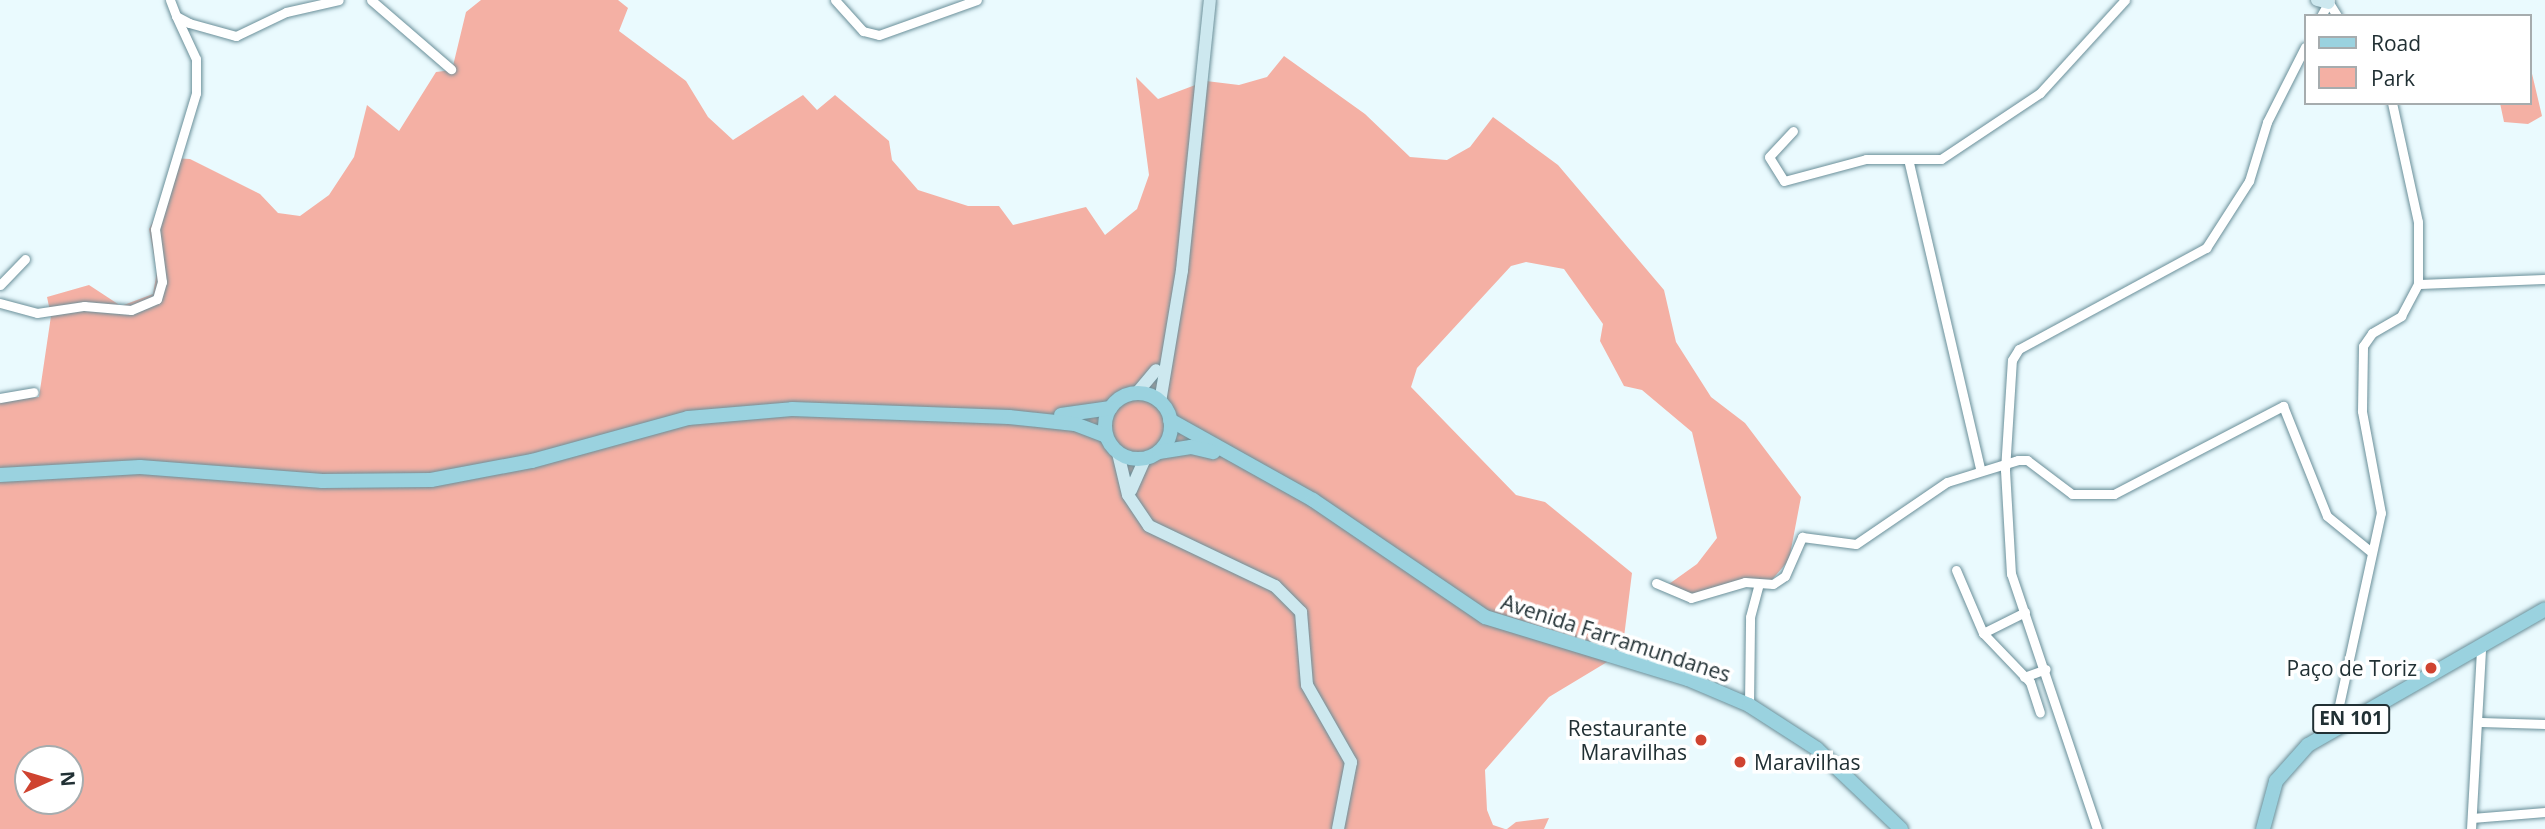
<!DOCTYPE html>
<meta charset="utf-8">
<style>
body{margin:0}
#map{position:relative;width:2545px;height:829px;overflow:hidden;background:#eafafe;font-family:"Open Sans",sans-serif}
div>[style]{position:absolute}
.green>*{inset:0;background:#f4b0a4}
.roads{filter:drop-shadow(0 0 2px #6a8f99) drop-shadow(0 0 2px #6a8f99)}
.street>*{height:9px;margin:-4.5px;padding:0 4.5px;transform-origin:4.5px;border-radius:4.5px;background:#fff}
.secondary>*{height:12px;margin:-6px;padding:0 6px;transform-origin:6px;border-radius:6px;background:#cde8ef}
.primary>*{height:14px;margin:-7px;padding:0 7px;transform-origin:7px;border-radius:7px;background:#9ad2df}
.primary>.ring{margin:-7px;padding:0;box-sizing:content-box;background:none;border:14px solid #9ad2df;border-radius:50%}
.dots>*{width:19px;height:19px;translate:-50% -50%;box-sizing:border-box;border:4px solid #fff;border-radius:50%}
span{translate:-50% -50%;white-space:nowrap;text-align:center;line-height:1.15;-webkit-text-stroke:7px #fff;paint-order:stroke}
.shield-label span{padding:2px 5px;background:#fff;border:2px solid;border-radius:5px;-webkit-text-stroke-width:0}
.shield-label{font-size:19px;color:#213034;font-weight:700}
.street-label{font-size:21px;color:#213034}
.poi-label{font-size:21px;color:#213034}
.right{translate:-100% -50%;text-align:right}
.left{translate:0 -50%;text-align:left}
.legend{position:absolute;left:2304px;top:14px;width:228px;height:91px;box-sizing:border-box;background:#fff;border:2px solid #a6acae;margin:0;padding:9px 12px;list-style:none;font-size:21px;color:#213034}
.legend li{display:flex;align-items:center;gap:14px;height:35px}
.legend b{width:35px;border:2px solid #a6acae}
.north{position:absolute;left:14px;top:745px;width:70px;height:70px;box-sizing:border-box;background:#fff;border:2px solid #a6acae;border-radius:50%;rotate:86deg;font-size:19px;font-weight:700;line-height:28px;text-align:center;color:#213034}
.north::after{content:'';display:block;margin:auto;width:24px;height:32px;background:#cf4330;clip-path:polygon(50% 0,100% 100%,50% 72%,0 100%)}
</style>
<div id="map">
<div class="green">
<div style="clip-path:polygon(evenodd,481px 0,618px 0,628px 8px,619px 31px,686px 81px,708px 117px,733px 140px,803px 95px,817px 110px,835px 95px,889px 141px,892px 160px,918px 190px,968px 206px,999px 206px,1013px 225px,1086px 207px,1105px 235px,1137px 209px,1149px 175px,1136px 77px,1158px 99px,1206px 81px,1239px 85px,1267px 77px,1284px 56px,1365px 114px,1410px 157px,1447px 160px,1470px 147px,1493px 117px,1558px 165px,1664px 290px,1676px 342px,1711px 397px,1745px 423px,1801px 497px,1789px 560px,1770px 582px,1691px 596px,1669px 584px,1697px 564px,1717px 538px,1692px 432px,1642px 390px,1624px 386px,1600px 341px,1603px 324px,1564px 269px,1526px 262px,1511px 266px,1417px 368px,1411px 387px,1516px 495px,1545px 502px,1632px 573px,1622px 653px,1549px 697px,1485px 770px,1487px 810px,1493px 825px,1505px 829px,0 829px,0 401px,39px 397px,51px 316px,47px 297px,89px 285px,121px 306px,153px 294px,157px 271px,149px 229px,165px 199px,173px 158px,190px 159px,260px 194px,278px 213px,300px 216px,329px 195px,354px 157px,367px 105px,399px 131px,436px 72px,452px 70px,466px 12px,481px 0,28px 759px,70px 759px,70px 801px,28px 801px,28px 759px)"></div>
<div style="clip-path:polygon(2529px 61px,2542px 116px,2528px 124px,2504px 122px,2500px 103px,2529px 103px)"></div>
<div style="clip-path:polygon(1549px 818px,1544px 829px,1507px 829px,1516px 822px)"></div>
</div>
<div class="roads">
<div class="street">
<div style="left:170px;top:0;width:17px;rotate:69deg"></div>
<div style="left:176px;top:16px;width:15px;rotate:28deg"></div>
<div style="left:189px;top:23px;width:49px;rotate:15.5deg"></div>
<div style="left:236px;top:36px;width:55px;rotate:-25.6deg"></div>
<div style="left:286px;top:12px;width:54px;rotate:-12.8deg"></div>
<div style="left:371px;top:0;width:106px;rotate:40.8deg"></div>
<div style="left:835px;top:0;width:42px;rotate:47.9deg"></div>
<div style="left:863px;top:31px;width:16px;rotate:14deg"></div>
<div style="left:879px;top:35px;width:104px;rotate:-19.7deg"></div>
<div style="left:2329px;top:3px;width:15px;rotate:58deg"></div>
<div style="left:2321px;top:16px;width:18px;rotate:-61deg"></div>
<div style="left:1793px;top:131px;width:35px;rotate:133deg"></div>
<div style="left:1769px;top:157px;width:28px;rotate:58deg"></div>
<div style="left:1784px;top:181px;width:85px;rotate:-15deg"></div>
<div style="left:1866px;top:159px;width:75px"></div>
<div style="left:1941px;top:159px;width:119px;rotate:-33.7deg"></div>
<div style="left:2040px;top:93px;width:126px;rotate:-47.6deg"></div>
<div style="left:1909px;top:163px;width:314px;rotate:76.9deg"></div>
<div style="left:2418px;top:284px;width:127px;rotate:-2.3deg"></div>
<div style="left:0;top:285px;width:36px;rotate:-46deg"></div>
<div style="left:0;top:303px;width:38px;rotate:15deg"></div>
<div style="left:37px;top:313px;width:48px;rotate:-8.5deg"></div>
<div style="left:84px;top:306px;width:47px;rotate:4.9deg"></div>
<div style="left:131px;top:310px;width:28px;rotate:-23deg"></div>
<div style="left:157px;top:299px;width:18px;rotate:-74deg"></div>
<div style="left:162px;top:282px;width:53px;rotate:-97.5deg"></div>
<div style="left:155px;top:229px;width:142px;rotate:-73.2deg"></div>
<div style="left:196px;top:93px;width:34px;rotate:-90deg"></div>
<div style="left:196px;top:59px;width:47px;rotate:-114.9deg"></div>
<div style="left:0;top:398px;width:34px;rotate:-10deg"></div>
<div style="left:1956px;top:570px;width:69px;rotate:66.8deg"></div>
<div style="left:1983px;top:633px;width:68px;rotate:46.2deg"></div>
<div style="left:2030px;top:682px;width:32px;rotate:72deg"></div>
<div style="left:1656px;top:583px;width:38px;rotate:23deg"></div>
<div style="left:1691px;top:598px;width:56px;rotate:-16.5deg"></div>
<div style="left:1745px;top:582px;width:28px;rotate:4deg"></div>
<div style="left:1773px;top:584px;width:14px;rotate:-34deg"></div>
<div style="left:1785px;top:576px;width:43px;rotate:-66.4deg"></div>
<div style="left:1802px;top:537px;width:54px;rotate:7.4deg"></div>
<div style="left:1856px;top:544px;width:110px;rotate:-34.3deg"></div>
<div style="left:1947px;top:482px;width:74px;rotate:-17.2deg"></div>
<div style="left:2018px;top:460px;width:9px"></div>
<div style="left:2027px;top:460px;width:56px;rotate:37.1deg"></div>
<div style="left:2072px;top:494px;width:42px"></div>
<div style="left:2114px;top:494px;width:191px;rotate:-27.5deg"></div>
<div style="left:2283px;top:406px;width:118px;rotate:68.2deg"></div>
<div style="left:2327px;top:516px;width:55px;rotate:39.1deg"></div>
<div style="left:1983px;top:633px;width:47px;rotate:-26.6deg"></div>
<div style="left:2024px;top:677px;width:23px;rotate:-20deg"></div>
<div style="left:1749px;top:705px;width:88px;rotate:-89.3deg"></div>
<div style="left:1750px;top:617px;width:34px;rotate:-75deg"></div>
<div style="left:2481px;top:722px;width:64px;rotate:1.8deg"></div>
<div style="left:2334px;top:728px;width:220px;rotate:-77.7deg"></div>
<div style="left:2381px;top:513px;width:104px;rotate:-100.6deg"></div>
<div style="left:2362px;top:411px;width:65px;rotate:-89.1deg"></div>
<div style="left:2363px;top:346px;width:16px;rotate:-55deg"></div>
<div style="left:2372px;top:333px;width:34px;rotate:-30deg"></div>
<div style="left:2401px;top:316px;width:36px;rotate:-62deg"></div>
<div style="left:2418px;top:284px;width:62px;rotate:-90deg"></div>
<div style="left:2418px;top:222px;width:122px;rotate:-102.3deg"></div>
<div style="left:2472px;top:818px;width:73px;rotate:-4.7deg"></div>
<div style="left:2097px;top:829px;width:269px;rotate:-108.6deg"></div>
<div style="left:2011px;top:574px;width:104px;rotate:-93.3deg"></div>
<div style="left:2005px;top:470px;width:110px;rotate:-86.4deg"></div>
<div style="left:2012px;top:360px;width:13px;rotate:-58deg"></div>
<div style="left:2019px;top:349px;width:213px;rotate:-28.4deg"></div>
<div style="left:2206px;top:248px;width:80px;rotate:-57.3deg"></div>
<div style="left:2249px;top:181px;width:62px;rotate:-73deg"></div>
<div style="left:2267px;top:122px;width:84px;rotate:-63.1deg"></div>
<div style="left:2471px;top:829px;width:181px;rotate:-86.8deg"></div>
</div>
<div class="secondary">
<div style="left:2317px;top:0;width:12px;rotate:14deg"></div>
<div style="left:1136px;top:394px;width:31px;rotate:-50deg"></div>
<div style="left:1160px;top:402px;width:134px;rotate:-80.5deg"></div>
<div style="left:1182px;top:270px;width:271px;rotate:-84.1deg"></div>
<div style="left:1118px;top:453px;width:43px;rotate:76.6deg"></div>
<div style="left:1128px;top:495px;width:37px;rotate:56deg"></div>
<div style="left:1149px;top:526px;width:140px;rotate:25.5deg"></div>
<div style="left:1275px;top:586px;width:37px;rotate:45deg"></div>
<div style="left:1301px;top:612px;width:73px;rotate:85.3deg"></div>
<div style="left:1307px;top:685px;width:89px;rotate:60.3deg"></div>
<div style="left:1351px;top:762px;width:68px;rotate:101deg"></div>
<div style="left:1131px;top:490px;width:35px;rotate:-66deg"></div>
</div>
<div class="primary">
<div class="ring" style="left:1105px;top:393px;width:52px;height:52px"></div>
<div style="left:1061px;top:415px;width:50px;rotate:-8deg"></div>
<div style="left:1170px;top:420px;width:164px;rotate:29.2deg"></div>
<div style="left:1313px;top:500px;width:208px;rotate:34.2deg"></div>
<div style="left:1485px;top:617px;width:212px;rotate:17deg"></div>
<div style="left:1688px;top:679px;width:66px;rotate:23.1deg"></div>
<div style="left:1749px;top:705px;width:81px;rotate:32.9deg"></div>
<div style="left:1817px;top:749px;width:116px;rotate:43.6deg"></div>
<div style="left:1159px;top:452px;width:32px;rotate:-9deg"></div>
<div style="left:1191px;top:447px;width:23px;rotate:13deg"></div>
<div style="left:0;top:475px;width:140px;rotate:-3.3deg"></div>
<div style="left:140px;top:467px;width:183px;rotate:4.4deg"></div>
<div style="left:322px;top:481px;width:109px;rotate:-0.5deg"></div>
<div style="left:431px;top:480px;width:103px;rotate:-10.7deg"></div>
<div style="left:532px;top:461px;width:162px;rotate:-15.4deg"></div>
<div style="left:688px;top:418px;width:104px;rotate:-4.9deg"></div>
<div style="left:792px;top:409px;width:217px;rotate:2.1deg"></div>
<div style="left:1009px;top:417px;width:66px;rotate:6.1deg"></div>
<div style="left:1075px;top:424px;width:33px;rotate:21deg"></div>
<div style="left:2263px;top:829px;width:50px;rotate:-74.8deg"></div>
<div style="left:2276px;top:781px;width:48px;rotate:-48.4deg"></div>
<div style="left:2308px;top:745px;width:273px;rotate:-29.8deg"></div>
</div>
</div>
<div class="dots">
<div style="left:2431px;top:668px;background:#cf4330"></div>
<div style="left:1701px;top:740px;background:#cf4330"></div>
<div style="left:1740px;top:762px;background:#cf4330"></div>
</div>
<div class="shield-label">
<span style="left:2351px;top:719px">EN 101</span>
</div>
<div class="street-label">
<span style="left:1616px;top:638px;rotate:18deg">Avenida Farramundanes</span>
</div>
<div class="poi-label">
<span class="right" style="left:2417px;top:668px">Paço de Toriz</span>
<span class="right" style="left:1687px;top:740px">Restaurante<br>Maravilhas</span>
<span class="left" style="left:1754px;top:762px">Maravilhas</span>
</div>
<ul class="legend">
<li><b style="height:9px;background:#9ad2df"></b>Road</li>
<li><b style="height:19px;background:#f4b0a4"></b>Park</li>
</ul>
<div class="north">N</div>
</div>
